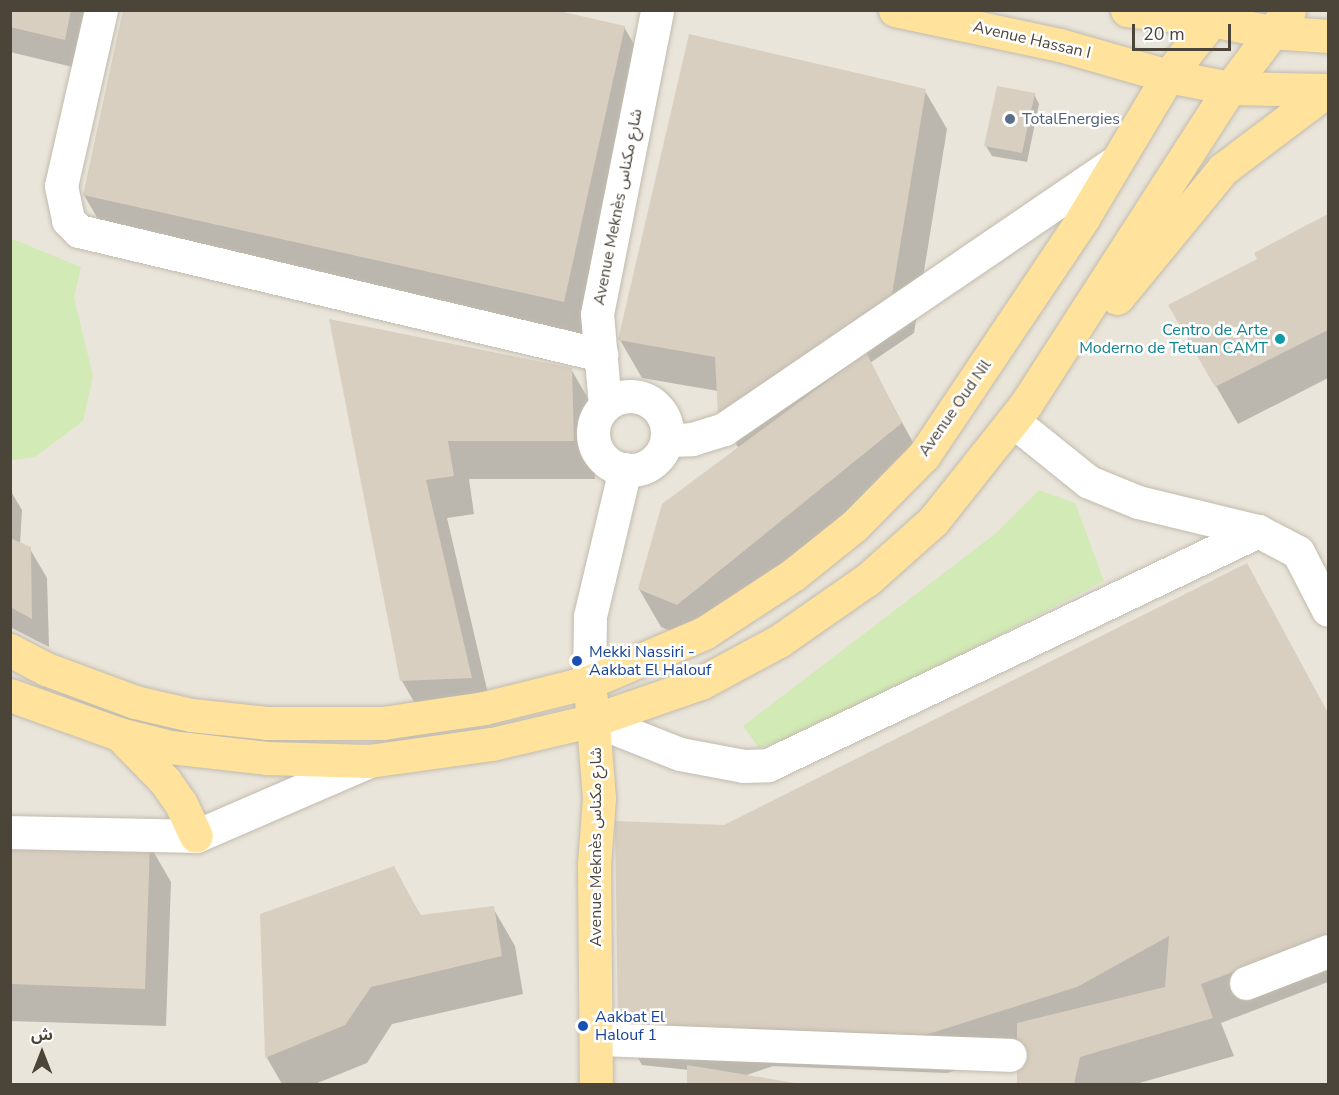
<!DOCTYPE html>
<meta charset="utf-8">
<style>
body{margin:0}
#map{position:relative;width:1339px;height:1095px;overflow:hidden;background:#f6f3ec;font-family:"Nunito Sans","Noto Sans Arabic",sans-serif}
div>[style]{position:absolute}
.residential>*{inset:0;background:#eae5da}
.green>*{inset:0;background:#d2eab5}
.shadow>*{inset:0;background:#0003}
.building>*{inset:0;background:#d8cfc1}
.roads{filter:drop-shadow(0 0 2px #c2bbae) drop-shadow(0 0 2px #c2bbae)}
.minor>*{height:33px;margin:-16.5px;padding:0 16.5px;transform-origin:16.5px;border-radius:16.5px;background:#fff}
.minor>.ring{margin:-16.5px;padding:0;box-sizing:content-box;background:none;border:33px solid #fff;border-radius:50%}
.major>*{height:33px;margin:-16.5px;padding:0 16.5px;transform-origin:16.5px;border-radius:16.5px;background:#ffe39c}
.dots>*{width:16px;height:16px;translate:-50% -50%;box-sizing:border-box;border:3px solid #fff;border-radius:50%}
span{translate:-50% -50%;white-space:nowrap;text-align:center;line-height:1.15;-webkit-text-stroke:5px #fff;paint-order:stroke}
.street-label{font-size:16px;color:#4b4439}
.service-label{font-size:16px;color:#4e5e75}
.left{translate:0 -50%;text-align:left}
.culture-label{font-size:16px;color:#0d838f}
.right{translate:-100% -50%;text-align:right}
.transit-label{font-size:16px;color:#164399}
.frame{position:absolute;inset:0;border:12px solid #4b4439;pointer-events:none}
.north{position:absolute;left:12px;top:1023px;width:60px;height:60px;-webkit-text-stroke:4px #fff;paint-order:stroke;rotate:0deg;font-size:16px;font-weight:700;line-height:24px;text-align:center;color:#4b4439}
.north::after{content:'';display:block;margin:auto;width:21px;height:27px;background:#4b4439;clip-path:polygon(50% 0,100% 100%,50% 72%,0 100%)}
.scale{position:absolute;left:1132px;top:24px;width:99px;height:27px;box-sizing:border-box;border:3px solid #4b4439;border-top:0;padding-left:8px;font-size:18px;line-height:21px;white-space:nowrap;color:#4b4439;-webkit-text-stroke:4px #fff;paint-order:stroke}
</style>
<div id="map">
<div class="residential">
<div style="clip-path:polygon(11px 11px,1328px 11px,1328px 1084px,11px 1084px)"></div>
</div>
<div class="green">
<div style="clip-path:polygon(10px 238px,81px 267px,74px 298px,93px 376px,83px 421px,35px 457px,11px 460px)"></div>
<div style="clip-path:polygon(1039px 490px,1075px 503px,1104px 581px,820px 727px,759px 748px,743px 726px,995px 534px)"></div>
</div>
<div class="shadow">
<div style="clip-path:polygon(10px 10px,94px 10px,81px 69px,10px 52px)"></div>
<div style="clip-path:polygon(624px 27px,646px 65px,585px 339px,106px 233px,84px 195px)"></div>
<div style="clip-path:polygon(925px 91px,947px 129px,914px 333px,870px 363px,923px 461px,699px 643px,661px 627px,639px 589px,739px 449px,719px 415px,718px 391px,642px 378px,620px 340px)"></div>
<div style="clip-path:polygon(1034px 94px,1039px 104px,1027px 162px,992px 156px,986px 146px)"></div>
<div style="clip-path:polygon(1328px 215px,1328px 378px,1238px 424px,1170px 306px,1259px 260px,1256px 254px)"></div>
<div style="clip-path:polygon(331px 321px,571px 369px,593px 407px,595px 479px,469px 479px,474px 514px,447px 518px,493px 715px,424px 719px,402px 681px)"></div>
<div style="clip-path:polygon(10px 490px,22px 510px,20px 544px,30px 549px,47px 578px,49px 647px,10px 627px)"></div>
<div style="clip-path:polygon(1268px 603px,1328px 714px,1328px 982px,1221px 1023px,1234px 1056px,1136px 1084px,1018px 1084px,1018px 1050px,947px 1073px,773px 1066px,744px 1076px,793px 1084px,689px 1084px,689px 1070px,642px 1065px,620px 1027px,724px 827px)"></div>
<div style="clip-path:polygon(10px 841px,149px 844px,171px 882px,166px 1026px,10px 1021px)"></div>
<div style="clip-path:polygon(393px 867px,421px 916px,493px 908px,515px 946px,523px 994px,392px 1024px,367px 1063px,315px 1084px,282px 1084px,267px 1058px,262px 915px)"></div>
</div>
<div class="building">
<div style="clip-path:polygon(10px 10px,71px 10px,65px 40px,10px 27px)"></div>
<div style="clip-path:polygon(123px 10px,555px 10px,625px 26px,564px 302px,83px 195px)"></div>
<div style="clip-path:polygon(689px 34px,926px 89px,892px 295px,718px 415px,715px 357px,618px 340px)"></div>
<div style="clip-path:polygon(997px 86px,1035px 93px,1022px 153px,984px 146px)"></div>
<div style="clip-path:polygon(1328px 214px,1328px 330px,1215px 387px,1168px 305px,1257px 259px,1254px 253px)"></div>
<div style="clip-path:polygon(329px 319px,572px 368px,574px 441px,448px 441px,454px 476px,426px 480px,472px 678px,400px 681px)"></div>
<div style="clip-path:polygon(866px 352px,902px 423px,677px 605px,638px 589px,662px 504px)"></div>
<div style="clip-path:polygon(10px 538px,31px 547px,32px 619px,10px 607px)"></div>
<div style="clip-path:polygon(1247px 563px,1328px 713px,1328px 936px,1201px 984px,1213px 1018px,1080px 1057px,1074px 1084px,1017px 1084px,1017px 1023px,1165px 987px,1169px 936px,1077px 987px,925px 1035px,750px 1028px,723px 1038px,618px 1027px,615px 821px,724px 825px)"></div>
<div style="clip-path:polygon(10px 839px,150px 843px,145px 989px,10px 984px)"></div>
<div style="clip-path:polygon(394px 866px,420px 915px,494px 906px,502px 956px,371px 987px,345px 1025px,265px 1058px,260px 914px)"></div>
<div style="clip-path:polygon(687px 1065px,795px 1083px,795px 1084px,687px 1084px)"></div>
</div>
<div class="roads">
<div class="minor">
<div style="left:101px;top:10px;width:180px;rotate:102.8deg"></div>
<div style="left:61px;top:186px;width:35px;rotate:78deg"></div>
<div style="left:68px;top:220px;width:16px;rotate:45deg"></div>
<div style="left:79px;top:231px;width:537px;rotate:13.36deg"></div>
<div class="ring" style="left:593px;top:396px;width:41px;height:41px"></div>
<div style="left:605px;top:405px;width:91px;rotate:-95deg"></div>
<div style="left:597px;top:314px;width:310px;rotate:-78.8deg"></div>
<div style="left:1013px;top:421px;width:97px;rotate:38.8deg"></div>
<div style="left:1089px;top:482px;width:53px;rotate:22.2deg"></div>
<div style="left:1138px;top:502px;width:123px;rotate:13.6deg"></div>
<div style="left:1258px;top:531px;width:45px;rotate:27.7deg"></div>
<div style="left:1298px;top:552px;width:65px;rotate:62.7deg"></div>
<div style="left:668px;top:440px;width:24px;rotate:-2deg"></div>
<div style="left:692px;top:439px;width:34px;rotate:-17deg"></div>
<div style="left:724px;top:429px;width:468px;rotate:-34.3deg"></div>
<div style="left:589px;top:682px;width:66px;rotate:-89.1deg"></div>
<div style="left:590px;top:616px;width:151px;rotate:-76.6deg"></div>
<div style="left:594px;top:720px;width:92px;rotate:21.6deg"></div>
<div style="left:680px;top:754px;width:65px;rotate:10.6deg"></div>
<div style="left:744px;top:766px;width:24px;rotate:-2deg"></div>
<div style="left:768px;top:765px;width:543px;rotate:-25.53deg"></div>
<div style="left:10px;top:832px;width:186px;rotate:1.2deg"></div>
<div style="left:196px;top:836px;width:189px;rotate:-23.4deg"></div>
<div style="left:1246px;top:983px;width:88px;rotate:-21.3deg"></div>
<div style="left:597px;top:1039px;width:413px;rotate:2.2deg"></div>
</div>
<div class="major">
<div style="left:895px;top:10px;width:169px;rotate:12deg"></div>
<div style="left:1060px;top:45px;width:112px;rotate:16deg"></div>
<div style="left:1168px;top:76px;width:63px;rotate:11deg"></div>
<div style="left:1230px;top:88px;width:98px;rotate:1.2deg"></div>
<div style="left:1127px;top:10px;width:86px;rotate:6.7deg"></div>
<div style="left:1212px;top:20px;width:59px;rotate:11.7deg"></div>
<div style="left:1270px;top:32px;width:58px;rotate:3.9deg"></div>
<div style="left:1117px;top:298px;width:167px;rotate:-50.6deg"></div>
<div style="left:1223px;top:169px;width:131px;rotate:-37deg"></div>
<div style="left:10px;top:650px;width:41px;rotate:27.8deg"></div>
<div style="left:46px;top:669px;width:95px;rotate:20.3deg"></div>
<div style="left:135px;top:702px;width:57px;rotate:13.1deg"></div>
<div style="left:191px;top:715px;width:76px;rotate:6deg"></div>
<div style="left:267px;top:723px;width:116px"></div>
<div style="left:383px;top:723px;width:102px;rotate:-8.4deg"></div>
<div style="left:484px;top:708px;width:108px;rotate:-13.9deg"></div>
<div style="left:589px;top:682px;width:125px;rotate:-23.1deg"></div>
<div style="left:704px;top:633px;width:108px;rotate:-33.2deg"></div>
<div style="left:794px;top:574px;width:77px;rotate:-38.7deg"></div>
<div style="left:854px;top:526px;width:100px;rotate:-45.4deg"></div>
<div style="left:924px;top:455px;width:285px;rotate:-56.1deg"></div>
<div style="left:1083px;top:218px;width:165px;rotate:-59.1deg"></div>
<div style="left:1168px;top:76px;width:71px;rotate:-51.8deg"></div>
<div style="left:1212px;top:20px;width:16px;rotate:-40deg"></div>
<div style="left:10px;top:695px;width:116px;rotate:19.7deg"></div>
<div style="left:119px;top:734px;width:53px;rotate:14.3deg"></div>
<div style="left:170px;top:747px;width:97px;rotate:6.5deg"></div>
<div style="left:266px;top:758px;width:103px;rotate:1.7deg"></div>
<div style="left:369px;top:761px;width:124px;rotate:-7.9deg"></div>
<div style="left:492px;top:744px;width:105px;rotate:-13.2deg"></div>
<div style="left:594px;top:720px;width:113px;rotate:-19.1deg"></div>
<div style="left:701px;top:683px;width:89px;rotate:-28.3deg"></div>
<div style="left:779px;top:641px;width:108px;rotate:-34.9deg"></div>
<div style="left:868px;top:579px;width:87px;rotate:-41.7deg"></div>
<div style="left:933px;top:521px;width:149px;rotate:-51.5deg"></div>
<div style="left:1026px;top:404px;width:376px;rotate:-57.2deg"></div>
<div style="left:1230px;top:88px;width:98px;rotate:-52.9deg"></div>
<div style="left:591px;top:699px;width:99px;rotate:85.4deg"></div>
<div style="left:599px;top:798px;width:67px;rotate:94.3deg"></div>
<div style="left:594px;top:865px;width:219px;rotate:89.5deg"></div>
<div style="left:119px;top:734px;width:66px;rotate:45.6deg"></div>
<div style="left:165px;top:781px;width:28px;rotate:55deg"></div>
<div style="left:181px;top:804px;width:35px;rotate:65deg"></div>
</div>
</div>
<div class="dots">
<div style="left:1010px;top:119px;background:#5c6f8a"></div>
<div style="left:1280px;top:339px;background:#0f9aa8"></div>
<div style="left:577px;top:661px;background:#1a4fb4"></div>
<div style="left:583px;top:1026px;background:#1a4fb4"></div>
</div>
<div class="street-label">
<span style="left:1032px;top:40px;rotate:13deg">Avenue Hassan I</span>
<span style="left:618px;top:207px;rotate:-79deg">Avenue Meknès شارع مكناس</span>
<span style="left:955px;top:408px;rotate:-55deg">Avenue Oud Nil</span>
<span style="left:596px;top:847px;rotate:-90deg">Avenue Meknès شارع مكناس</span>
</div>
<div class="service-label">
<span class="left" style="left:1022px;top:119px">TotalEnergies</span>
</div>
<div class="culture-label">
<span class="right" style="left:1268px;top:339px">Centro de Arte<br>Moderno de Tetuan CAMT</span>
</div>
<div class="transit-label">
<span class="left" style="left:589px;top:661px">Mekki Nassiri -<br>Aakbat El Halouf</span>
<span class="left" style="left:595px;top:1026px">Aakbat El<br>Halouf 1</span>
</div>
<div class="frame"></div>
<div class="north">ش</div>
<div class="scale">20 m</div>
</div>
